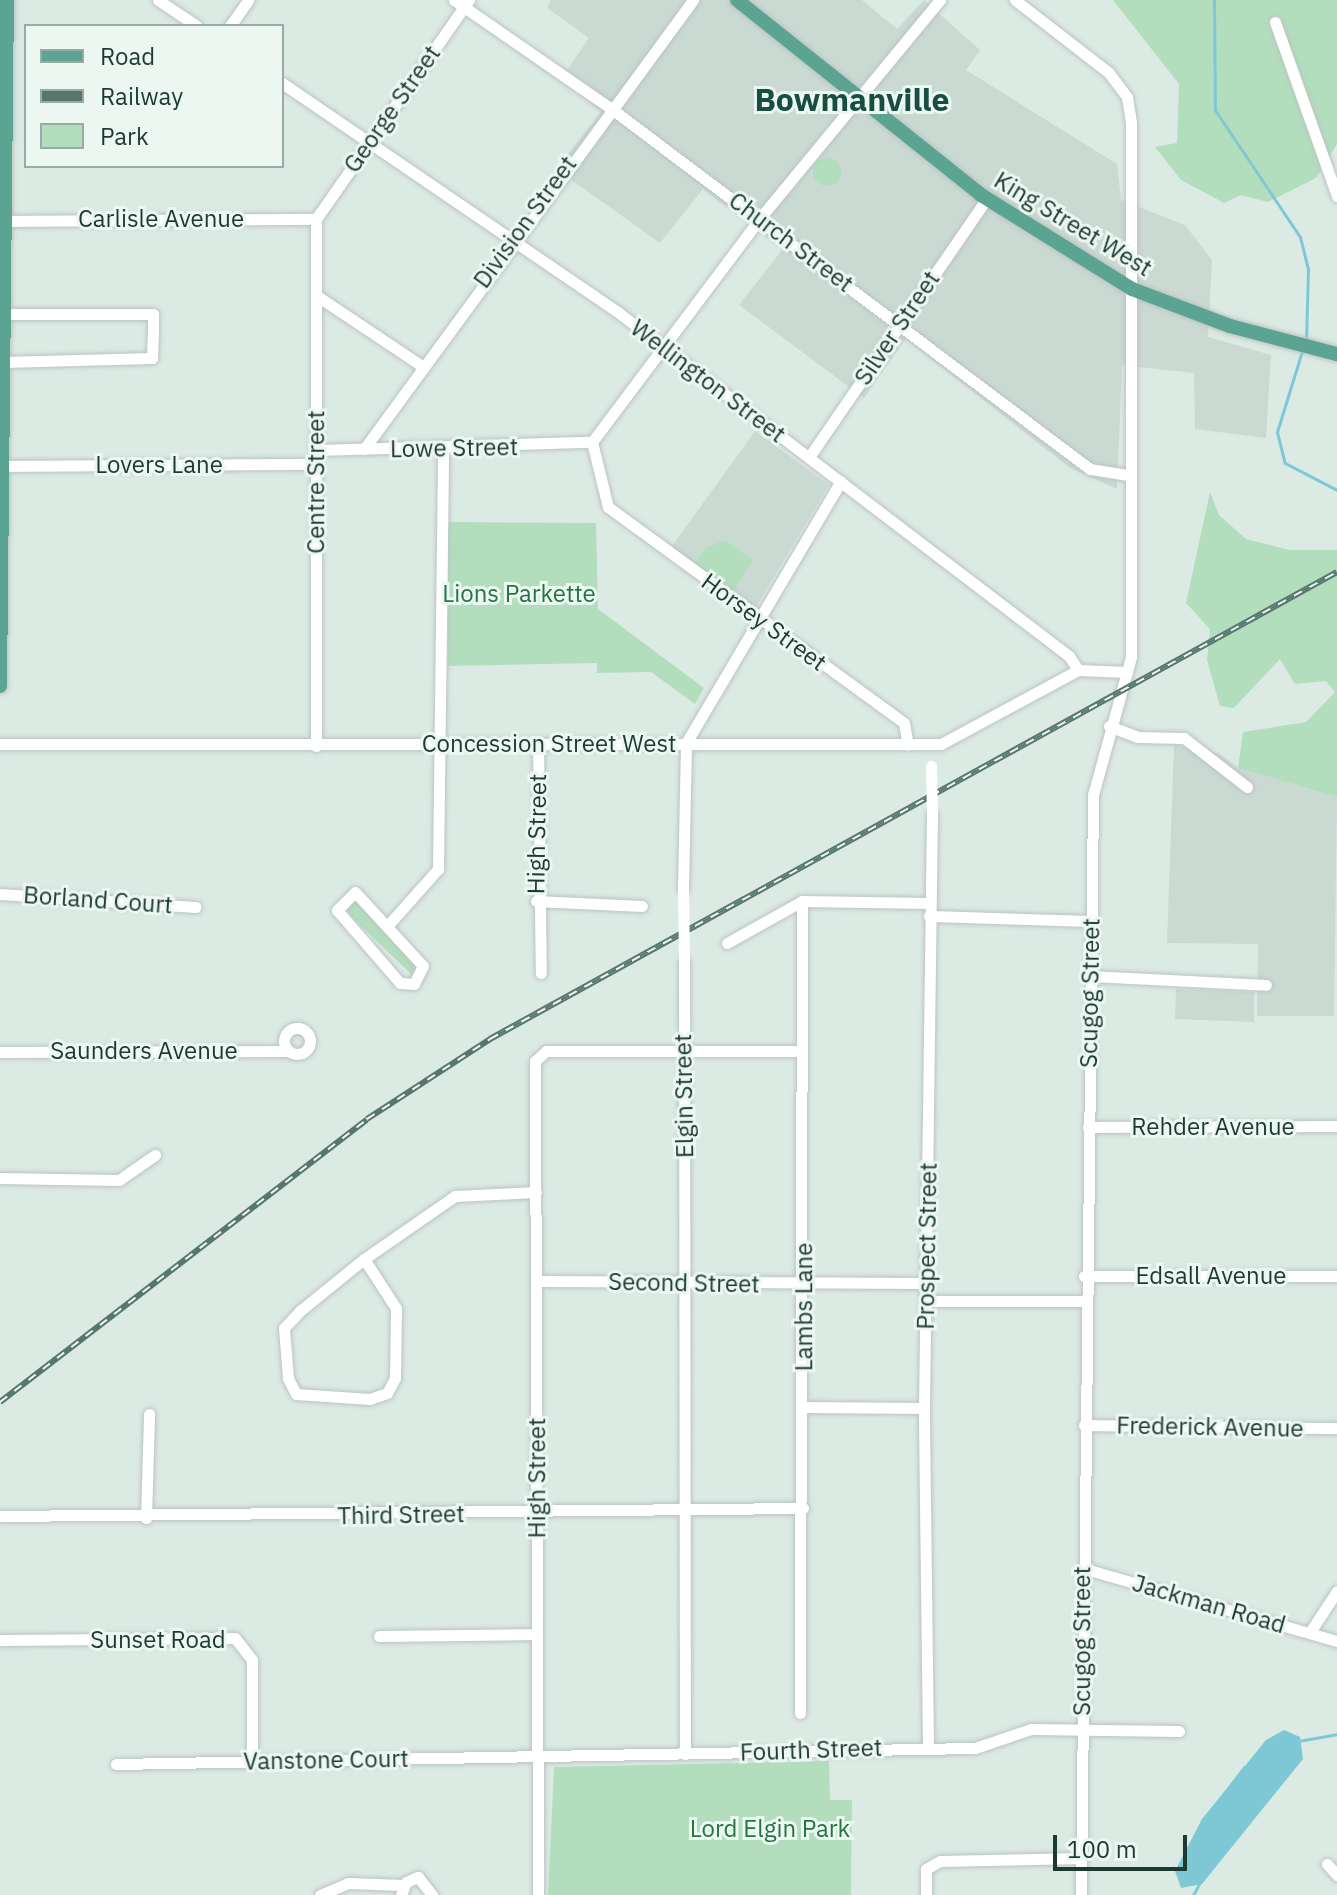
<!DOCTYPE html>
<style>
body{margin:0}
#map{position:relative;width:1337px;height:1895px;overflow:hidden;background:#dceae4;font-family:"IBM Plex Sans",sans-serif}
div>[style]{position:absolute}
.built>*{inset:0;background:#cadad3}
.green>*{inset:0;background:#b2debe}
.round{border-radius:50%}
.water>*{inset:0;background:#7ec8d6}
.stream>*{height:3px;margin:-1.5px;padding:0 1.5px;transform-origin:1.5px;border-radius:1.5px;background:#7ec8d6}
.roads{filter:drop-shadow(0 0 2px #bbc4c2) drop-shadow(0 0 2px #bbc4c2)}
.minor>*{height:11px;margin:-5.5px;padding:0 5.5px;transform-origin:5.5px;border-radius:5.5px;background:#fff}
.minor>.ring{margin:-5.5px;padding:0;box-sizing:content-box;background:none;border:11px solid #fff;border-radius:50%}
.major>*{height:14px;margin:-7px;padding:0 7px;transform-origin:7px;border-radius:7px;background:#5ca492}
.rail>*{height:6px;margin-top:-3px;transform-origin:0;background:repeating-linear-gradient(90deg,#edf7f2 0 9px,#57776e 0 18px);box-sizing:border-box;border-block:2px solid #57776e}
.minor-bridge>*{height:11px;margin:-5.5px;padding:0 5.5px;transform-origin:5.5px;border-radius:5.5px;background:#fff}
span{translate:-50% -50%;white-space:nowrap;text-align:center;line-height:1.15;-webkit-text-stroke:6px #edf7f2;paint-order:stroke}
.street-label{font-size:24px;color:#1d3a32}
.park-label{font-size:24px;color:#247543}
.district-label{font-size:32px;color:#184e41;font-weight:700}
.legend{position:absolute;left:24px;top:24px;width:260px;height:144px;box-sizing:border-box;background:#edf7f2;border:2px solid #9aaba5;margin:0;padding:10px 14px;list-style:none;font-size:24px;color:#1d3a32}
.legend li{display:flex;align-items:center;gap:16px;height:40px}
.legend b{width:40px;border:2px solid #9aaba5}
.scale{position:absolute;left:1053px;top:1835px;width:134px;height:36px;box-sizing:border-box;border:4px solid #1d3a32;border-top:0;padding-left:10px;font-size:24px;line-height:28px;white-space:nowrap;color:#1d3a32;-webkit-text-stroke:6px #edf7f2;paint-order:stroke}
</style>
<div id="map">
<div class="built">
<div style="clip-path:polygon(551px 0,862px 0,897px 29px,924px 0,980px 50px,966px 70px,1117px 164px,1121px 200px,1185px 225px,1212px 260px,1208px 337px,1271px 355px,1266px 438px,1195px 429px,1194px 373px,1122px 365px,1117px 489px,1070px 468px,906px 339px,864px 398px,739px 305px,782px 250px,703px 189px,660px 243px,556px 169px,601px 112px,561px 79px,589px 38px,547px 8px)"></div>
<div style="clip-path:polygon(755px 431px,829px 485px,754px 610px,670px 549px)"></div>
<div style="clip-path:polygon(1174px 745px,1218px 753px,1238px 768px,1337px 797px,1334px 1016px,1257px 1016px,1258px 944px,1167px 943px)"></div>
<div style="clip-path:polygon(1176px 989px,1254px 992px,1254px 1022px,1175px 1019px)"></div>
</div>
<div class="green">
<div style="clip-path:polygon(1113px 0,1337px 0,1337px 144px,1316px 178px,1268px 202px,1241px 195px,1224px 203px,1181px 180px,1155px 147px,1177px 143px,1179px 84px)"></div>
<div class="round" style="left:813px;top:158px;width:28px;height:28px"></div>
<div style="clip-path:polygon(1210px 492px,1219px 515px,1246px 539px,1290px 550px,1337px 550px,1337px 797px,1238px 768px,1243px 732px,1306px 722px,1335px 692px,1326px 681px,1295px 684px,1280px 659px,1234px 708px,1220px 706px,1207px 660px,1210px 629px,1186px 603px)"></div>
<div style="clip-path:polygon(448px 522px,596px 523px,598px 609px,704px 688px,695px 704px,651px 672px,597px 673px,597px 663px,448px 666px)"></div>
<div style="clip-path:polygon(725px 540px,753px 560px,732px 593px,695px 566px,705px 548px)"></div>
<div style="clip-path:polygon(357px 899px,416px 966px,413px 976px,350px 915px,345px 904px)"></div>
<div style="clip-path:polygon(829px 1761px,830px 1800px,852px 1800px,851px 1895px,548px 1895px,554px 1767px)"></div>
</div>
<div class="water">
<div style="clip-path:polygon(1284px 1730px,1300px 1737px,1303px 1759px,1202px 1884px,1181px 1888px,1175px 1871px,1202px 1819px,1266px 1740px)"></div>
</div>
<div class="stream">
<div style="left:1214px;top:0;width:110px;rotate:89.5deg"></div>
<div style="left:1215px;top:110px;width:153px;rotate:56.2deg"></div>
<div style="left:1300px;top:237px;width:33px;rotate:76deg"></div>
<div style="left:1308px;top:269px;width:71px;rotate:91.6deg"></div>
<div style="left:1302px;top:351px;width:85px;rotate:107.2deg"></div>
<div style="left:1277px;top:432px;width:32px;rotate:76deg"></div>
<div style="left:1285px;top:463px;width:59px;rotate:27.4deg"></div>
<div style="left:1298px;top:1741px;width:40px;rotate:-10deg"></div>
<div style="left:1223px;top:1795px;width:35px;rotate:-53deg"></div>
<div style="left:1193px;top:1895px;width:13px;rotate:-61deg"></div>
</div>
<div class="roads">
<div class="minor">
<div style="left:158px;top:0;width:47px;rotate:33.7deg"></div>
<div style="left:454px;top:0;width:198px;rotate:34.7deg"></div>
<div style="left:617px;top:113px;width:592px;rotate:36.97deg"></div>
<div style="left:1090px;top:469px;width:39px;rotate:9deg"></div>
<div style="left:1015px;top:0;width:119px;rotate:37.8deg"></div>
<div style="left:1109px;top:73px;width:30px;rotate:53deg"></div>
<div style="left:1127px;top:97px;width:26px;rotate:81deg"></div>
<div style="left:1131px;top:123px;width:534px;rotate:90deg"></div>
<div style="left:1131px;top:657px;width:143px;rotate:105.4deg"></div>
<div style="left:1093px;top:795px;width:1100px;rotate:90.63deg"></div>
<div style="left:1275px;top:22px;width:185px;rotate:70.4deg"></div>
<div style="left:230px;top:26px;width:32px;rotate:-55deg"></div>
<div style="left:282px;top:83px;width:408px;rotate:34.3deg"></div>
<div style="left:619px;top:313px;width:566px;rotate:37.32deg"></div>
<div style="left:1069px;top:656px;width:17px;rotate:57deg"></div>
<div style="left:316px;top:219px;width:527px;rotate:90deg"></div>
<div style="left:316px;top:219px;width:267px;rotate:-55.1deg"></div>
<div style="left:6px;top:221px;width:310px;rotate:-0.4deg"></div>
<div style="left:317px;top:296px;width:126px;rotate:33.7deg"></div>
<div style="left:3px;top:362px;width:149px;rotate:-1.5deg"></div>
<div style="left:152px;top:358px;width:23px;rotate:-88deg"></div>
<div style="left:153px;top:335px;width:21px;rotate:-90deg"></div>
<div style="left:153px;top:314px;width:149px;rotate:180deg"></div>
<div style="left:592px;top:442px;width:280px;rotate:-53.1deg"></div>
<div style="left:760px;top:218px;width:283px;rotate:-50.5deg"></div>
<div style="left:592px;top:442px;width:67px;rotate:76.2deg"></div>
<div style="left:608px;top:507px;width:366px;rotate:36.1deg"></div>
<div style="left:904px;top:723px;width:22px;rotate:80deg"></div>
<div style="left:364px;top:449px;width:557px;rotate:-53.77deg"></div>
<div style="left:315px;top:450px;width:277px;rotate:-1.7deg"></div>
<div style="left:809px;top:457px;width:313px;rotate:-55.5deg"></div>
<div style="left:2px;top:466px;width:313px;rotate:-0.4deg"></div>
<div style="left:1109px;top:726px;width:30px;rotate:21deg"></div>
<div style="left:1137px;top:737px;width:47px;rotate:1.2deg"></div>
<div style="left:1184px;top:738px;width:80px;rotate:37.9deg"></div>
<div style="left:538px;top:743px;width:230px;rotate:89.3deg"></div>
<div style="left:0;top:744px;width:941px"></div>
<div style="left:941px;top:744px;width:156px;rotate:-28.4deg"></div>
<div style="left:1078px;top:670px;width:49px;rotate:2.3deg"></div>
<div style="left:683px;top:888px;width:145px;rotate:-88.8deg"></div>
<div style="left:686px;top:743px;width:304px;rotate:-59.4deg"></div>
<div style="left:355px;top:892px;width:100px;rotate:47.4deg"></div>
<div style="left:423px;top:966px;width:20px;rotate:117deg"></div>
<div style="left:414px;top:984px;width:14px;rotate:-176deg"></div>
<div style="left:400px;top:983px;width:96px;rotate:-130.8deg"></div>
<div style="left:337px;top:910px;width:25px;rotate:-45deg"></div>
<div style="left:0;top:894px;width:196px;rotate:3.8deg"></div>
<div style="left:536px;top:901px;width:106px;rotate:2.7deg"></div>
<div style="left:929px;top:916px;width:162px;rotate:1.8deg"></div>
<div style="left:389px;top:924px;width:74px;rotate:-48.3deg"></div>
<div style="left:438px;top:869px;width:421px;rotate:-89.3deg"></div>
<div style="left:727px;top:943px;width:86px;rotate:-29.2deg"></div>
<div style="left:802px;top:901px;width:128px;rotate:0.9deg"></div>
<div style="left:684px;top:962px;width:792px;rotate:89.93deg"></div>
<div style="left:1091px;top:976px;width:175px;rotate:2.9deg"></div>
<div class="ring" style="left:284px;top:1028px;width:15px;height:15px"></div>
<div style="left:0;top:1052px;width:289px;rotate:-0.2deg"></div>
<div style="left:1088px;top:1127px;width:249px;rotate:-0.2deg"></div>
<div style="left:0;top:1178px;width:119px;rotate:1deg"></div>
<div style="left:119px;top:1180px;width:44px;rotate:-34.8deg"></div>
<div style="left:364px;top:1259px;width:59px;rotate:56.9deg"></div>
<div style="left:396px;top:1308px;width:70px;rotate:90.8deg"></div>
<div style="left:395px;top:1378px;width:17px;rotate:118deg"></div>
<div style="left:387px;top:1393px;width:18px;rotate:161deg"></div>
<div style="left:370px;top:1399px;width:74px;rotate:-176.1deg"></div>
<div style="left:296px;top:1394px;width:18px;rotate:-117deg"></div>
<div style="left:288px;top:1378px;width:50px;rotate:-94.6deg"></div>
<div style="left:284px;top:1328px;width:25px;rotate:-47deg"></div>
<div style="left:301px;top:1310px;width:81px;rotate:-39deg"></div>
<div style="left:364px;top:1259px;width:111px;rotate:-34.7deg"></div>
<div style="left:455px;top:1196px;width:81px;rotate:-2.8deg"></div>
<div style="left:1084px;top:1276px;width:253px"></div>
<div style="left:538px;top:1281px;width:389px;rotate:0.3deg"></div>
<div style="left:927px;top:1301px;width:157px"></div>
<div style="left:803px;top:1407px;width:121px;rotate:0.5deg"></div>
<div style="left:1084px;top:1425px;width:253px;rotate:0.7deg"></div>
<div style="left:0;top:1516px;width:803px;rotate:-0.57deg"></div>
<div style="left:146px;top:1518px;width:104px;rotate:-88.3deg"></div>
<div style="left:1082px;top:1568px;width:265px;rotate:16deg"></div>
<div style="left:1310px;top:1632px;width:49px;rotate:-56.6deg"></div>
<div style="left:379px;top:1636px;width:158px;rotate:-0.7deg"></div>
<div style="left:0;top:1640px;width:235px;rotate:-0.5deg"></div>
<div style="left:235px;top:1638px;width:28px;rotate:52deg"></div>
<div style="left:252px;top:1660px;width:100px;rotate:90deg"></div>
<div style="left:800px;top:1713px;width:812px;rotate:-89.86deg"></div>
<div style="left:928px;top:1747px;width:339px;rotate:-90.7deg"></div>
<div style="left:924px;top:1408px;width:593px;rotate:-89.23deg"></div>
<div style="left:116px;top:1764px;width:859px;rotate:-1.07deg"></div>
<div style="left:975px;top:1748px;width:59px;rotate:-18.7deg"></div>
<div style="left:1031px;top:1729px;width:148px;rotate:0.8deg"></div>
<div style="left:1327px;top:1864px;width:15px;rotate:48deg"></div>
<div style="left:320px;top:1895px;width:30px;rotate:-23deg"></div>
<div style="left:348px;top:1883px;width:55px;rotate:2.1deg"></div>
<div style="left:401px;top:1895px;width:14px;rotate:-69deg"></div>
<div style="left:406px;top:1882px;width:13px;rotate:-23deg"></div>
<div style="left:418px;top:1877px;width:23px;rotate:52deg"></div>
<div style="left:538px;top:1895px;width:834px;rotate:-90.21deg"></div>
<div style="left:535px;top:1061px;width:15px;rotate:-42deg"></div>
<div style="left:546px;top:1051px;width:256px"></div>
<div style="left:926px;top:1895px;width:26px;rotate:-90deg"></div>
<div style="left:926px;top:1869px;width:16px;rotate:-30deg"></div>
<div style="left:940px;top:1861px;width:142px;rotate:-1.2deg"></div>
</div>
<div class="major">
<div style="left:737px;top:0;width:312px;rotate:38.6deg"></div>
<div style="left:981px;top:195px;width:178px;rotate:31.9deg"></div>
<div style="left:1132px;top:289px;width:105px;rotate:20.7deg"></div>
<div style="left:1230px;top:326px;width:111px;rotate:14.7deg"></div>
<div style="left:0;top:686px;width:686px;rotate:-89.42deg"></div>
</div>
</div>
<div class="rail">
<div style="left:0;top:1402px;width:463px;rotate:-37.6deg"></div>
<div style="left:367px;top:1119px;width:147px;rotate:-33deg"></div>
<div style="left:490px;top:1039px;width:967px;rotate:-28.87deg"></div>
</div>
<div class="minor-bridge">
<div style="left:931px;top:766px;width:49px;rotate:88.8deg"></div>
<div style="left:683px;top:888px;width:74px;rotate:89.2deg"></div>
</div>
<div class="street-label">
<span style="left:392px;top:109px;rotate:-55deg">George Street</span>
<span style="left:161px;top:219px">Carlisle Avenue</span>
<span style="left:525px;top:222px;rotate:-54deg">Division Street</span>
<span style="left:1073px;top:224px;rotate:31deg">King Street West</span>
<span style="left:791px;top:242px;rotate:37deg">Church Street</span>
<span style="left:897px;top:328px;rotate:-56deg">Silver Street</span>
<span style="left:708px;top:381px;rotate:37deg">Wellington Street</span>
<span style="left:454px;top:448px;rotate:-1deg">Lowe Street</span>
<span style="left:159px;top:465px">Lovers Lane</span>
<span style="left:316px;top:482px;rotate:-90deg">Centre Street</span>
<span style="left:764px;top:622px;rotate:36deg">Horsey Street</span>
<span style="left:549px;top:744px">Concession Street West</span>
<span style="left:537px;top:834px;rotate:-89deg">High Street</span>
<span style="left:98px;top:900px;rotate:4deg">Borland Court</span>
<span style="left:1090px;top:993px;rotate:-89deg">Scugog Street</span>
<span style="left:144px;top:1051px">Saunders Avenue</span>
<span style="left:684px;top:1096px;rotate:-91deg">Elgin Street</span>
<span style="left:1213px;top:1127px">Rehder Avenue</span>
<span style="left:927px;top:1246px;rotate:-89deg">Prospect Street</span>
<span style="left:1211px;top:1276px">Edsall Avenue</span>
<span style="left:684px;top:1283px;rotate:1deg">Second Street</span>
<span style="left:804px;top:1307px;rotate:-90deg">Lambs Lane</span>
<span style="left:1210px;top:1427px;rotate:1deg">Frederick Avenue</span>
<span style="left:537px;top:1478px;rotate:-90deg">High Street</span>
<span style="left:401px;top:1515px;rotate:-1deg">Third Street</span>
<span style="left:1209px;top:1604px;rotate:16deg">Jackman Road</span>
<span style="left:158px;top:1640px">Sunset Road</span>
<span style="left:1082px;top:1641px;rotate:-90deg">Scugog Street</span>
<span style="left:811px;top:1750px;rotate:-2deg">Fourth Street</span>
<span style="left:326px;top:1760px;rotate:-1deg">Vanstone Court</span>
</div>
<div class="park-label">
<span style="left:519px;top:594px">Lions Parkette</span>
<span style="left:770px;top:1829px">Lord Elgin Park</span>
</div>
<div class="district-label">
<span style="left:852px;top:99px">Bowmanville</span>
</div>
<ul class="legend">
<li><b style="height:10px;background:#5ca492"></b>Road</li>
<li><b style="height:10px;background:#57776e"></b>Railway</li>
<li><b style="height:22px;background:#b2debe"></b>Park</li>
</ul>
<div class="scale">100 m</div>
</div>
